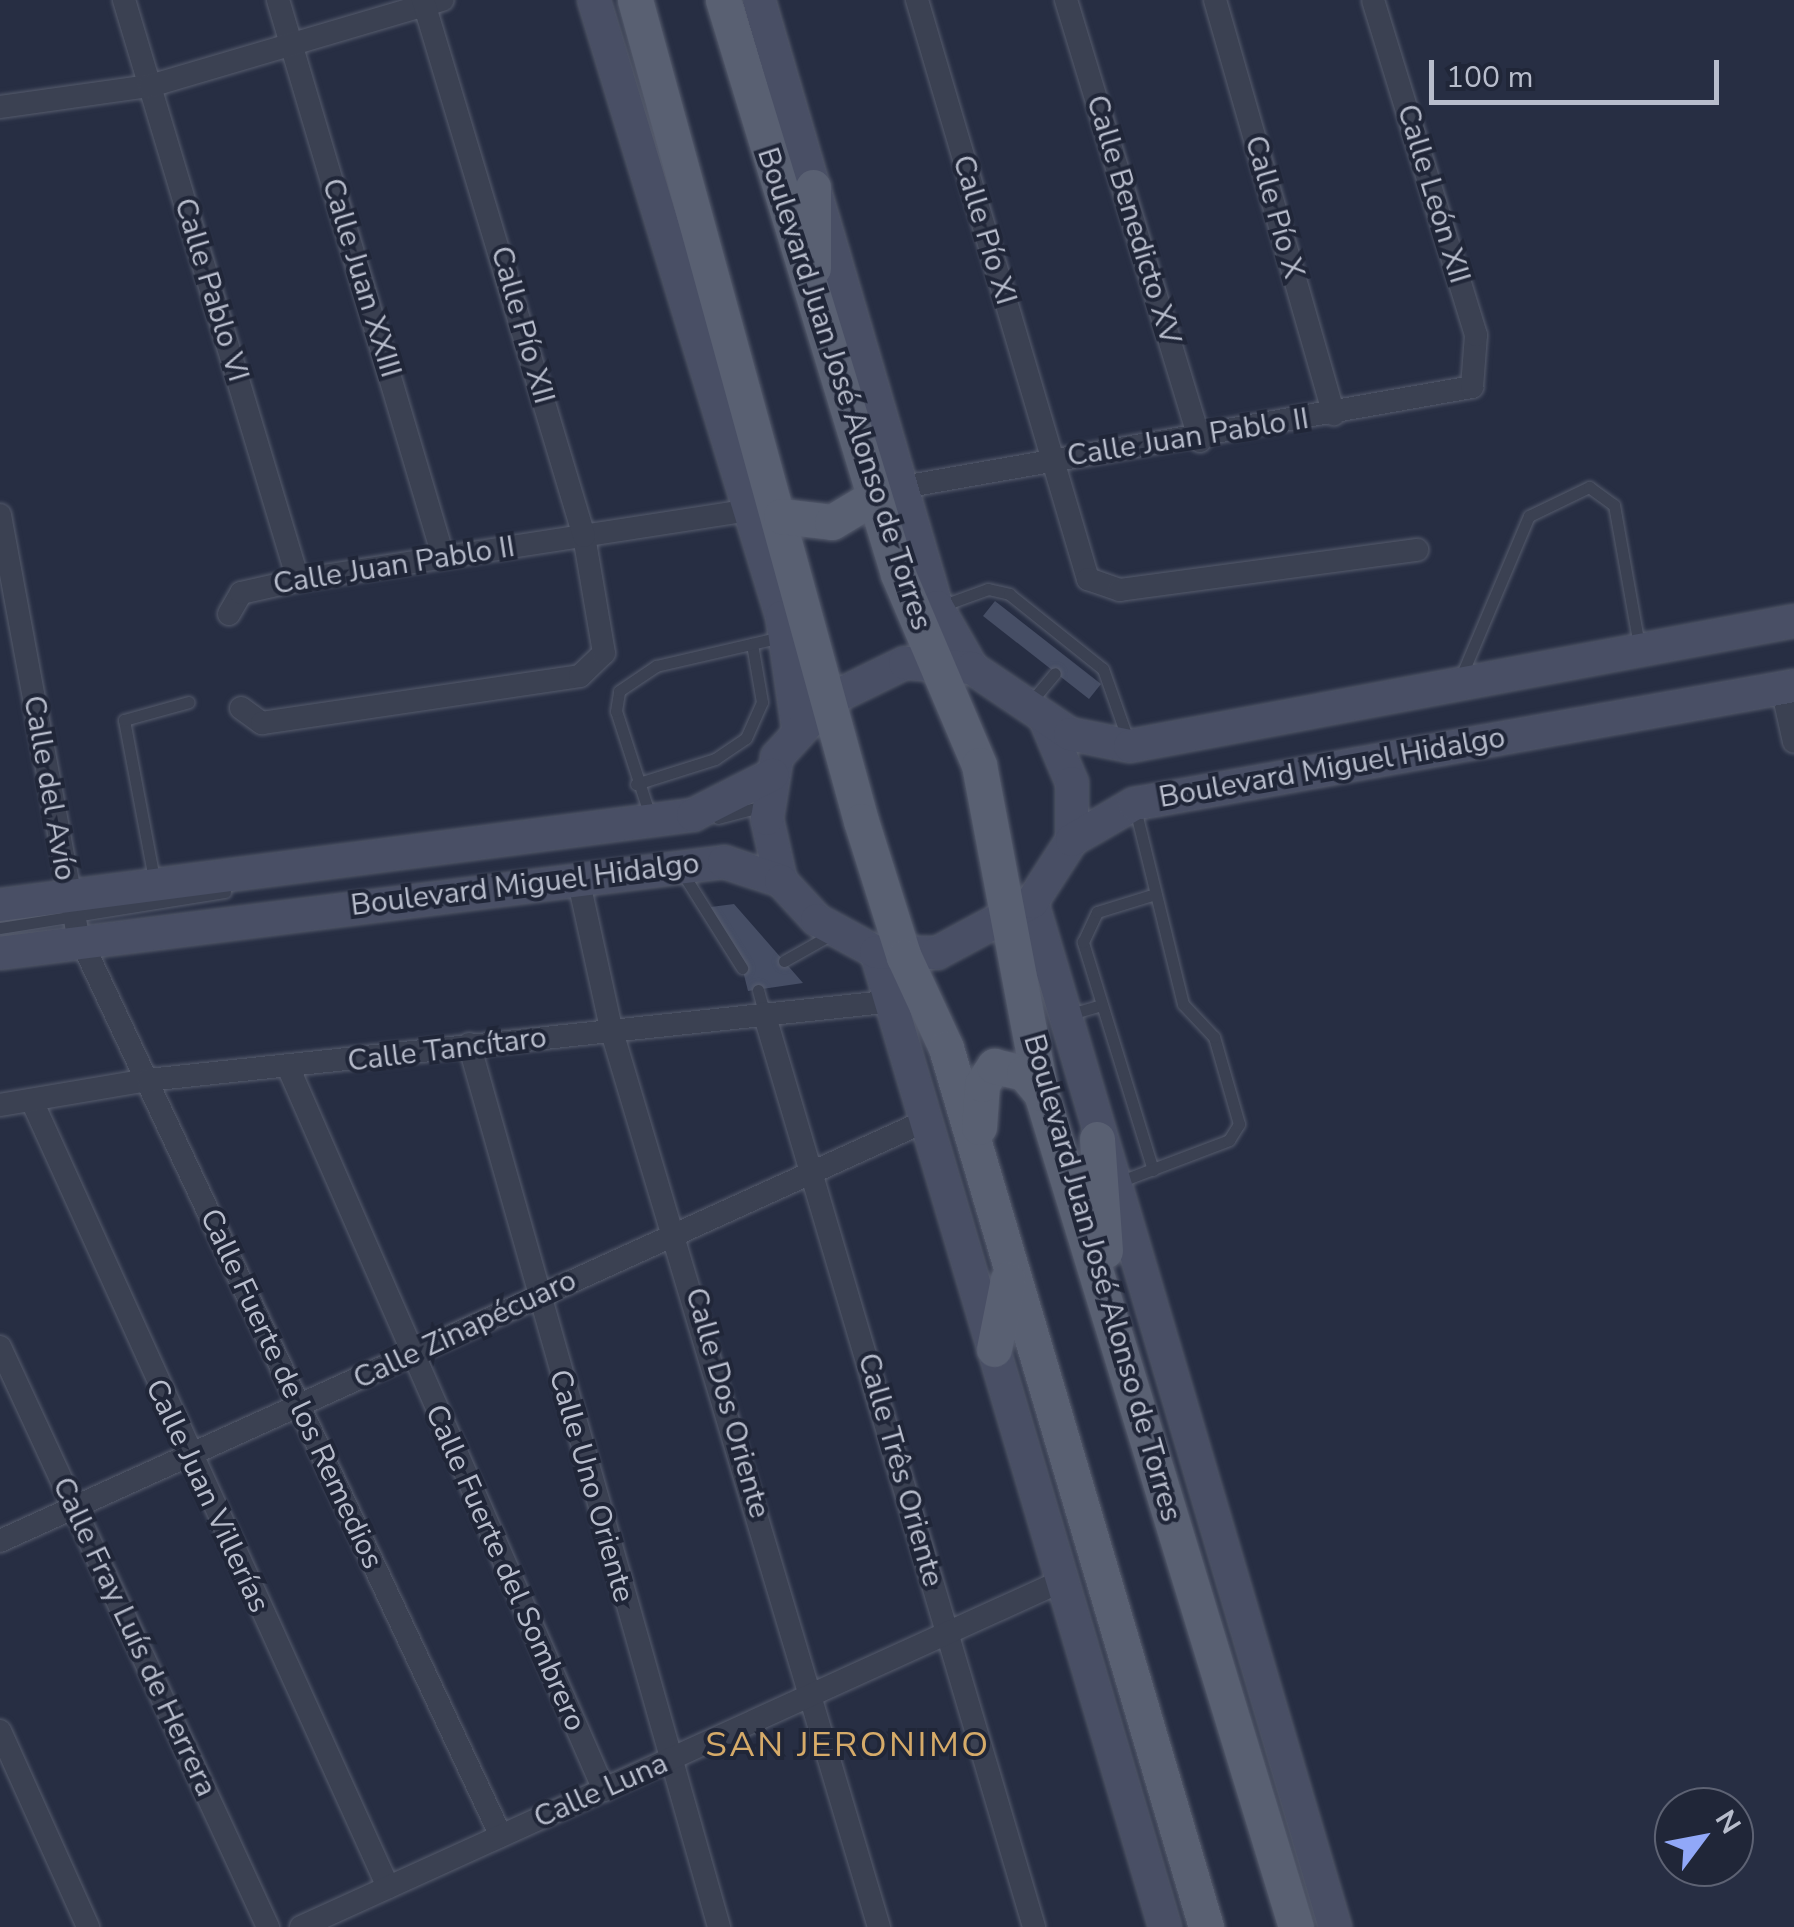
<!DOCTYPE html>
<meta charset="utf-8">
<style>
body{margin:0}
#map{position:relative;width:1794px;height:1927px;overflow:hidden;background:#272e43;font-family:"Nunito Sans",sans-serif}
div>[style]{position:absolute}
.building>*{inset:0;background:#464e65}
.roads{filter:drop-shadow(0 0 2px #565c6d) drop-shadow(0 0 2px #565c6d)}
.lane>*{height:11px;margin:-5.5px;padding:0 5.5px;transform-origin:5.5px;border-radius:5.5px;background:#3b4152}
.street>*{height:22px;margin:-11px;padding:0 11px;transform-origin:11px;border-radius:11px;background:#3b4152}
.secondary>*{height:32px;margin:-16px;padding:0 16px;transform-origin:16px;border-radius:16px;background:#494f65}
.primary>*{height:35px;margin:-17.5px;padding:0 17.5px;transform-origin:17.5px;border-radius:17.5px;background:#596072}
span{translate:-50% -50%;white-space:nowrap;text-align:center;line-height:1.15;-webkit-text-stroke:8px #202638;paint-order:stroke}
.street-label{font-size:30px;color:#b8bdcc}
.quarter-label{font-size:35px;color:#d6ab69;letter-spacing:2.5px}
.north{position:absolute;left:1654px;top:1787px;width:100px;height:100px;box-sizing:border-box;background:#202638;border:2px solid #5d6273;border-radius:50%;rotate:58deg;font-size:28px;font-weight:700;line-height:40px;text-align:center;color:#b8bdcc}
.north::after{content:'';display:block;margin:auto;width:35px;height:45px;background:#91a8f8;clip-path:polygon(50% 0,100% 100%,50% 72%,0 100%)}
.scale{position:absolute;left:1429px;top:60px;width:290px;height:45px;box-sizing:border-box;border:5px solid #b8bdcc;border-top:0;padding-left:12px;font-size:30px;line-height:35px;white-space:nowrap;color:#b8bdcc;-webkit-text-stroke:8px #202638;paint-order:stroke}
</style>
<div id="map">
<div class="building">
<div style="clip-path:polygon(995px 601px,1101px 684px,1089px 699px,983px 616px)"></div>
<div style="clip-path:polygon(734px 904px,803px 983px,748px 991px,739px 955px,703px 908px)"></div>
</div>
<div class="roads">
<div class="lane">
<div style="left:941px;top:606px;width:50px;rotate:-19.9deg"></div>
<div style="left:988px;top:589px;width:22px;rotate:13deg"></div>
<div style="left:1009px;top:594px;width:120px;rotate:38.6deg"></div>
<div style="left:1103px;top:669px;width:78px;rotate:70.6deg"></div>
<div style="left:1460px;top:679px;width:177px;rotate:-67.1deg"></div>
<div style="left:1529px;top:516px;width:67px;rotate:-25.8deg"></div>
<div style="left:1589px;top:487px;width:31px;rotate:36deg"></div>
<div style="left:1614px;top:505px;width:142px;rotate:79.9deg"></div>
<div style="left:1029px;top:704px;width:40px;rotate:-50deg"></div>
<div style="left:636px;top:784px;width:83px;rotate:-17.6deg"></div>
<div style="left:715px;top:759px;width:37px;rotate:-34deg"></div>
<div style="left:746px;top:738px;width:39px;rotate:-66deg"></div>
<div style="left:762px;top:702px;width:59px;rotate:-99.8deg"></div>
<div style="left:650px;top:816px;width:110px;rotate:-107.9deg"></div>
<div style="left:616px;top:711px;width:20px;rotate:-81deg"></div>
<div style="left:619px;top:691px;width:45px;rotate:-34deg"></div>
<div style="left:656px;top:666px;width:129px;rotate:-13deg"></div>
<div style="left:718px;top:818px;width:47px;rotate:-14.9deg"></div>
<div style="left:680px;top:869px;width:117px;rotate:57.9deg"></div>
<div style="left:155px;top:884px;width:167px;rotate:-100.7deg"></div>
<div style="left:124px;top:720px;width:67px;rotate:-15.5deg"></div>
<div style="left:0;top:928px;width:228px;rotate:-9.1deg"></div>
<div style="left:784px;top:961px;width:55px;rotate:-29.4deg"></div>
<div style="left:758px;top:990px;width:24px;rotate:75deg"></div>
<div style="left:1067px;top:1015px;width:36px;rotate:-16deg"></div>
<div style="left:1153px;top:1170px;width:239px;rotate:-107.1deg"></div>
<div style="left:1083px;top:942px;width:33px;rotate:-65deg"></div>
<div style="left:1097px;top:912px;width:61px;rotate:-17.2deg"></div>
<div style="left:1116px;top:1183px;width:121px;rotate:-20.8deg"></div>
<div style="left:1229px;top:1140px;width:19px;rotate:-58deg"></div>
<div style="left:1239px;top:1124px;width:91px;rotate:-106deg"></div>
<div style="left:1214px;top:1037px;width:45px;rotate:-133.2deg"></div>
<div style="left:1183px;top:1004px;width:205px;rotate:-103.8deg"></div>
</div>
<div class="street">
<div style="left:124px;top:0;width:606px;rotate:73.3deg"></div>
<div style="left:278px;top:0;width:580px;rotate:73.47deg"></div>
<div style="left:917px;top:0;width:604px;rotate:73.55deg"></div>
<div style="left:1088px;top:579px;width:34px;rotate:19deg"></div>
<div style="left:1120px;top:590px;width:300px;rotate:-7.7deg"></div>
<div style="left:1066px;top:0;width:461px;rotate:73.1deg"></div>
<div style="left:1215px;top:0;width:431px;rotate:74deg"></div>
<div style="left:0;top:107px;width:151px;rotate:-8deg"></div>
<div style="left:150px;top:86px;width:305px;rotate:-16.4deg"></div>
<div style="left:903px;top:487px;width:578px;rotate:-9.97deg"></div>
<div style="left:1472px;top:387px;width:52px;rotate:-85.6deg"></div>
<div style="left:1476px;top:335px;width:350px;rotate:-107.1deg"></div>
<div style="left:0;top:515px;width:426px;rotate:79.5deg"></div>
<div style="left:78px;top:934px;width:996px;rotate:64.88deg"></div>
<div style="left:229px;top:614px;width:24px;rotate:-60deg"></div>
<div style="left:241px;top:593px;width:58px;rotate:-12.8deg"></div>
<div style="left:298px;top:580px;width:458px;rotate:-8.8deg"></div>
<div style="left:1782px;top:688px;width:55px;rotate:77.5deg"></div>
<div style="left:241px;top:708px;width:26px;rotate:36deg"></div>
<div style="left:262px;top:723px;width:321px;rotate:-8.4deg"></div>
<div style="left:580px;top:676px;width:33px;rotate:-44deg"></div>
<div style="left:604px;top:653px;width:119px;rotate:-99.7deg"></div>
<div style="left:584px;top:536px;width:560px;rotate:-106.72deg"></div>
<div style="left:578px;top:878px;width:158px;rotate:77.6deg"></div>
<div style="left:612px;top:1032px;width:934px;rotate:73.39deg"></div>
<div style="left:764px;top:1013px;width:953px;rotate:73.54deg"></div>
<div style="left:469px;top:1044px;width:918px;rotate:74.19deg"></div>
<div style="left:289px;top:1069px;width:787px;rotate:66.4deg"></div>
<div style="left:32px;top:1101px;width:863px;rotate:65.63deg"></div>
<div style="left:0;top:1105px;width:150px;rotate:-9.6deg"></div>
<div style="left:148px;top:1080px;width:751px;rotate:-6.04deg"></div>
<div style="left:0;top:1347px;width:639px;rotate:65.2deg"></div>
<div style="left:0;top:1541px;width:1021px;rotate:-24.41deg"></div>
<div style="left:0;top:1731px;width:215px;rotate:65.8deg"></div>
<div style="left:301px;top:1927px;width:838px;rotate:-24.46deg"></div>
</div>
<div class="secondary">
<div style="left:594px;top:0;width:645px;rotate:73.05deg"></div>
<div style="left:782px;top:617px;width:112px;rotate:81.8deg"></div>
<div style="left:759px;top:0;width:633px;rotate:73.66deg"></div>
<div style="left:937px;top:607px;width:70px;rotate:60.2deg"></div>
<div style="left:1046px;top:721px;width:67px;rotate:67.2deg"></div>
<div style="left:1072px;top:783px;width:57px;rotate:90deg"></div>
<div style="left:781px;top:881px;width:64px;rotate:-102.7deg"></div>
<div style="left:767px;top:819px;width:63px;rotate:-80.8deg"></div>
<div style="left:777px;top:757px;width:77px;rotate:-47.6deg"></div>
<div style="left:829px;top:700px;width:85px;rotate:-26deg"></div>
<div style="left:905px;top:663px;width:67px;rotate:4.3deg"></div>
<div style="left:972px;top:668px;width:118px;rotate:34deg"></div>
<div style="left:1070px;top:734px;width:61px;rotate:11.3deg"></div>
<div style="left:1130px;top:746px;width:676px;rotate:-10.66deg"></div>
<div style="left:1032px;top:902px;width:1069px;rotate:73.53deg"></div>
<div style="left:0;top:905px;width:699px;rotate:-7.4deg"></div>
<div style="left:693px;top:815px;width:89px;rotate:-26.9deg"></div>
<div style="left:876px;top:952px;width:1017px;rotate:73.49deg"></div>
<div style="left:0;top:953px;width:730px;rotate:-7.16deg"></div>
<div style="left:724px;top:862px;width:60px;rotate:18.4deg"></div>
<div style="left:781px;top:881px;width:53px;rotate:47.3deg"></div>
<div style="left:817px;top:920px;width:67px;rotate:28.5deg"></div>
<div style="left:876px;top:952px;width:61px;rotate:0.9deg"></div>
<div style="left:937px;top:953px;width:108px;rotate:-28.2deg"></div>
<div style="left:1032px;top:902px;width:74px;rotate:-57.2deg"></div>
<div style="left:1072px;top:840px;width:72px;rotate:-30.1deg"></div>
<div style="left:1134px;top:804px;width:670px;rotate:-10.14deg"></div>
</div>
<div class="primary">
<div style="left:635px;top:0;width:852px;rotate:74.61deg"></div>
<div style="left:861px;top:821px;width:143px;rotate:72.5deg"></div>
<div style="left:904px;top:957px;width:100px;rotate:65.2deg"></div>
<div style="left:946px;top:1048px;width:917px;rotate:73.52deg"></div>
<div style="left:723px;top:0;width:600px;rotate:73.04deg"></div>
<div style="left:898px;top:574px;width:207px;rotate:67deg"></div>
<div style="left:979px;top:765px;width:334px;rotate:79.3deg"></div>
<div style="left:1041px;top:1093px;width:872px;rotate:73deg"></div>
<div style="left:813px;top:187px;width:81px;rotate:90deg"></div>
<div style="left:781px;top:516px;width:51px;rotate:6.7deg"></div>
<div style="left:832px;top:522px;width:49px;rotate:-30.8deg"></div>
<div style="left:979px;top:1127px;width:43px;rotate:-86deg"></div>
<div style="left:982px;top:1084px;width:22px;rotate:-56deg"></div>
<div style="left:994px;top:1066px;width:31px;rotate:13deg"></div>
<div style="left:1024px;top:1073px;width:26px;rotate:50deg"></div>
<div style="left:1097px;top:1139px;width:112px;rotate:85.9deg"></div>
<div style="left:994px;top:1349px;width:71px;rotate:-78.7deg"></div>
</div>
</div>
<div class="street-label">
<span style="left:1433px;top:194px;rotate:73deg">Calle León XII</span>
<span style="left:1274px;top:207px;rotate:74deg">Calle Pío X</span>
<span style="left:1133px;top:220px;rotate:73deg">Calle Benedicto XV</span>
<span style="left:984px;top:230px;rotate:73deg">Calle Pío XI</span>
<span style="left:361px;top:278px;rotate:73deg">Calle Juan XXIII</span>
<span style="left:211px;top:290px;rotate:73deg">Calle Pablo VI</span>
<span style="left:522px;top:325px;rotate:74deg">Calle Pío XII</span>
<span style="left:844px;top:389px;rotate:72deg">Boulevard Juan José Alonso de Torres</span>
<span style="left:1188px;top:438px;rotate:-9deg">Calle Juan Pablo II</span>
<span style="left:394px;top:566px;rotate:-9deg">Calle Juan Pablo II</span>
<span style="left:1332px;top:768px;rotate:-10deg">Boulevard Miguel Hidalgo</span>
<span style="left:49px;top:788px;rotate:80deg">Calle del Avío</span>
<span style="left:525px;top:885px;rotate:-7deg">Boulevard Miguel Hidalgo</span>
<span style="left:447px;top:1050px;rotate:-7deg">Calle Tancítaro</span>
<span style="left:1102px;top:1278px;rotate:74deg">Boulevard Juan José Alonso de Torres</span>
<span style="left:465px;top:1330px;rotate:-25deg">Calle Zinapécuaro</span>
<span style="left:291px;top:1389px;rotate:65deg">Calle Fuerte de los Remedios</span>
<span style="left:727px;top:1403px;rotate:74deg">Calle Dos Oriente</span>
<span style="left:900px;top:1470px;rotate:74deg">Calle Três Oriente</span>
<span style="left:591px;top:1486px;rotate:74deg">Calle Uno Oriente</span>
<span style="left:207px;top:1496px;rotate:65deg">Calle Juan Villerías</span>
<span style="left:505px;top:1568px;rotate:66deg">Calle Fuerte del Sombrero</span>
<span style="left:134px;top:1637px;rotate:65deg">Calle Fray Luís de Herrera</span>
<span style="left:601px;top:1791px;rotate:-24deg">Calle Luna</span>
</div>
<div class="quarter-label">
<span style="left:848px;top:1745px">SAN JERONIMO</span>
</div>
<div class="north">N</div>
<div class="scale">100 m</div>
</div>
